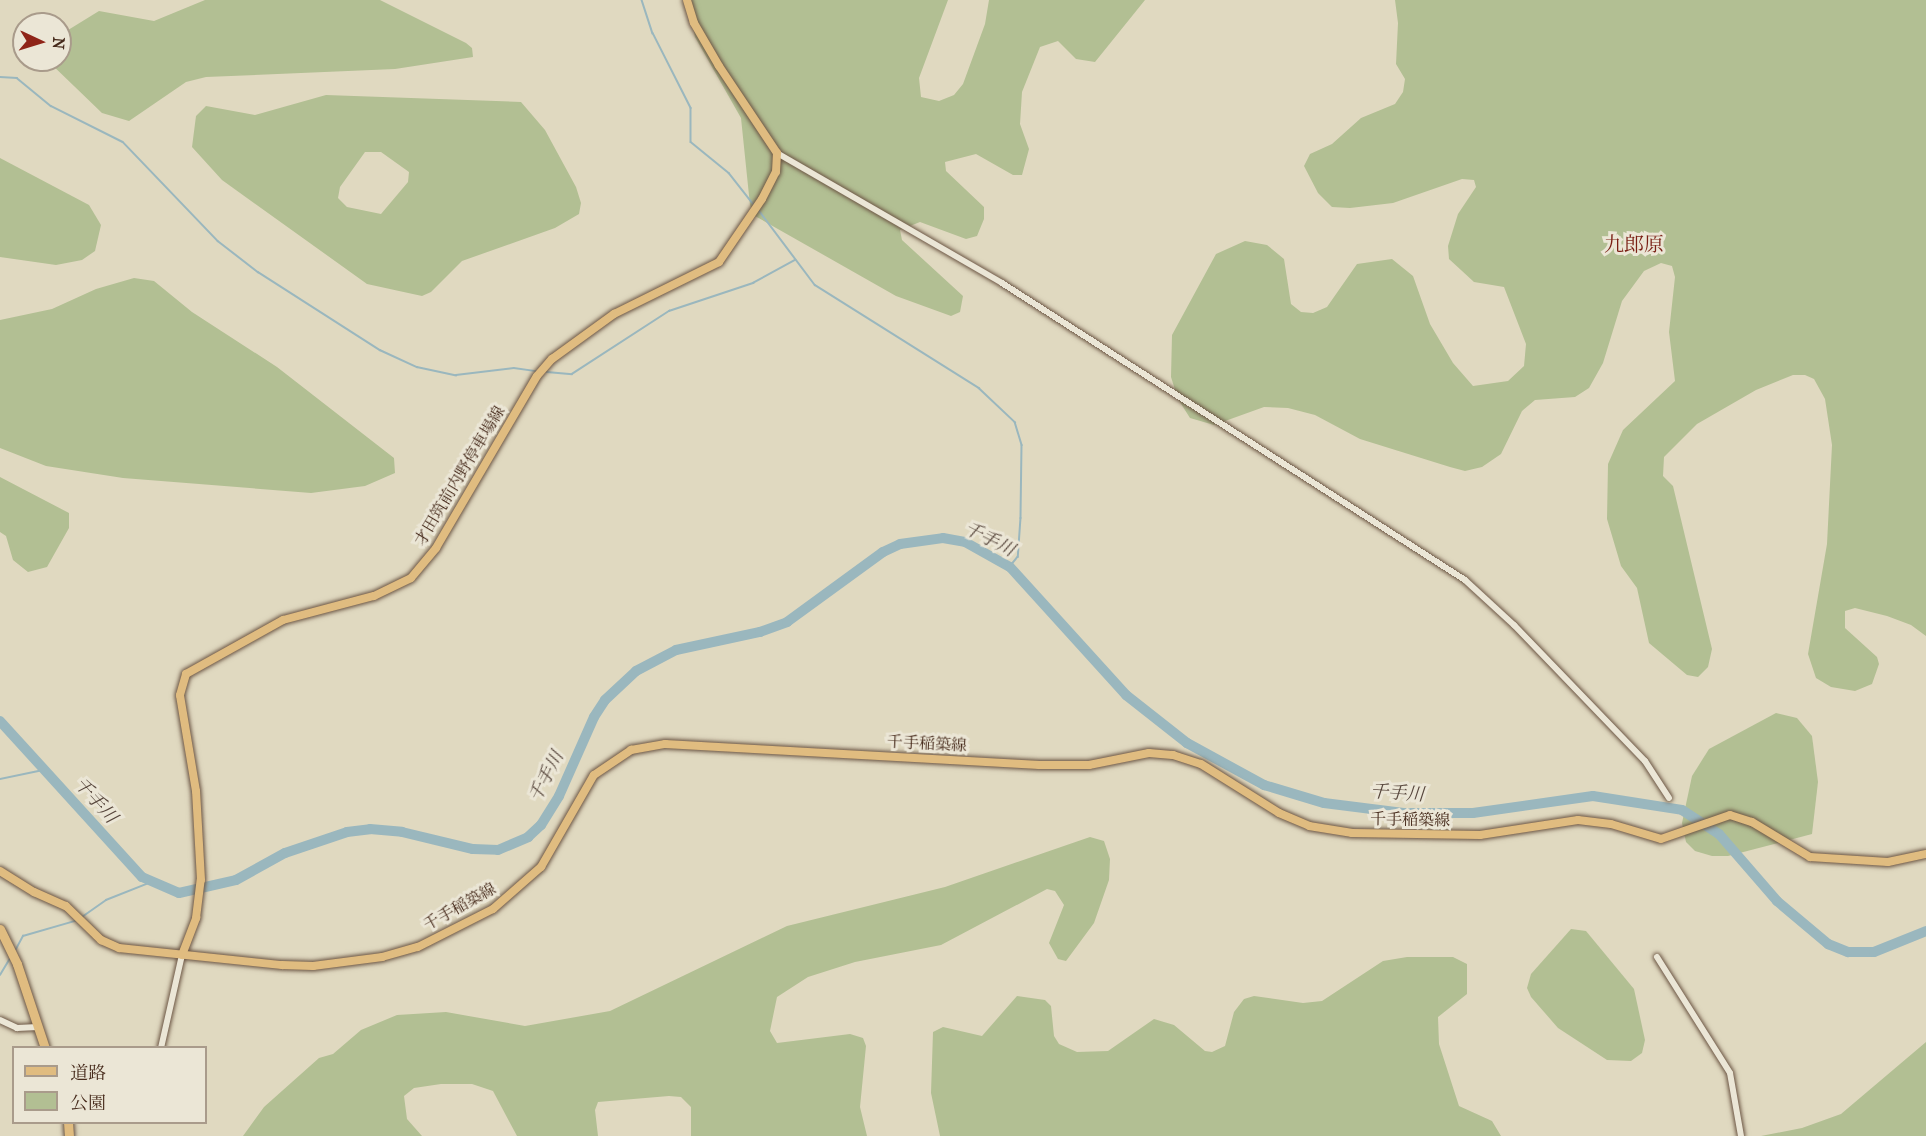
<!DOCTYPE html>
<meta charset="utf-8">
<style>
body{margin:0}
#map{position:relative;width:1926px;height:1136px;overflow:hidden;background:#e0d9c0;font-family:"IM FELL French Canon","Noto Serif JP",serif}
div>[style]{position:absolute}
.green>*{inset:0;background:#b2bf93}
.stream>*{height:1.5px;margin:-0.75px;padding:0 0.75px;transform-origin:0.75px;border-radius:0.75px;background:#9ab7be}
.river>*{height:10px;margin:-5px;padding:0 5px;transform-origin:5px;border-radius:5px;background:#9ab7be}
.roads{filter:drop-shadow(0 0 2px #6c5644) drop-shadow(0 0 2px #6c5644)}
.minor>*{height:6px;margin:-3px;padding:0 3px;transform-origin:3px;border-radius:3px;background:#ebe6d6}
.major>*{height:8px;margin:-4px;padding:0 4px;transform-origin:4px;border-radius:4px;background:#e0bc80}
.highway>*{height:9px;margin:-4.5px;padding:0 4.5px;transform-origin:4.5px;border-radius:4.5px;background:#e0bc80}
span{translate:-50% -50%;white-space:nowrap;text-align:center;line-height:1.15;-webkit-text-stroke:6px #ebe6d6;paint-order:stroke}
.street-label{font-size:16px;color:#462a1b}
.water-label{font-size:18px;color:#57463c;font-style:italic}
.quarter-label{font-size:20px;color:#7a1f14}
.legend{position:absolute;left:12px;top:1046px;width:195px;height:78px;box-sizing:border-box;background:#ebe6d6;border:2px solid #a99b8b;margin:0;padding:8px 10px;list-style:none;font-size:18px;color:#462a1b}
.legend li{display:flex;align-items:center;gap:12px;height:30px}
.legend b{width:30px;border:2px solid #a99b8b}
.north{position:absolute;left:12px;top:12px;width:60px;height:60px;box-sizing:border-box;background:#ebe6d6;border:2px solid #a99b8b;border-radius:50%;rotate:94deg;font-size:16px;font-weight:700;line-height:24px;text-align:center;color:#462a1b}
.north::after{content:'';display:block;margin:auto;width:21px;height:27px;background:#8f2418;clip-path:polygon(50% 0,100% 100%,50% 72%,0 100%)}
</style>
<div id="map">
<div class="green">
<div style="clip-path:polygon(205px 0,380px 0,466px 43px,472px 48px,473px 57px,395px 69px,206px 77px,186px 82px,129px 121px,102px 113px,47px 60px,60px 60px,60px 35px,99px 11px,154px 21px)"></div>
<div style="clip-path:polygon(688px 0,948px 0,919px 78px,921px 97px,939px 101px,954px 95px,963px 84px,985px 24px,989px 0,1145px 0,1095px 62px,1076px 59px,1058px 41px,1040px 47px,1022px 92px,1020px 124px,1029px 149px,1022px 175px,1013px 175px,976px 154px,945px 162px,946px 171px,984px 207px,984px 219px,977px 236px,966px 239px,920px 222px,900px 230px,902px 240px,963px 296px,960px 312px,951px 316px,896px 296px,755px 216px,750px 205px,741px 118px,695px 37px)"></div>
<div style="clip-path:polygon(1395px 0,1926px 0,1926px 636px,1911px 625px,1887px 616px,1855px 608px,1845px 611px,1845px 628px,1877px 657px,1879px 664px,1872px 684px,1855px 691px,1831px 687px,1816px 678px,1808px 654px,1827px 544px,1832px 445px,1825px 399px,1814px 379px,1805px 375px,1793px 375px,1756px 390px,1697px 424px,1664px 457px,1663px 476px,1673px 486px,1712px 649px,1708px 667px,1698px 677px,1687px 675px,1649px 643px,1637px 588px,1621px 566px,1607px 519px,1608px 464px,1623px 430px,1675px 381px,1669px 332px,1675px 277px,1672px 266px,1661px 263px,1644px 271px,1622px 301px,1603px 363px,1589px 388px,1575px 397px,1535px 400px,1522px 411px,1501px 454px,1482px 467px,1465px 471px,1450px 467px,1360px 439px,1315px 415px,1288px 408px,1264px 407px,1214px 425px,1190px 418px,1178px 399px,1171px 377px,1172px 335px,1216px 254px,1245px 241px,1267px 245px,1284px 259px,1291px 304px,1301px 312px,1313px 313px,1327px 307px,1357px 264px,1392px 259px,1413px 276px,1430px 324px,1453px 363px,1473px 386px,1508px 381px,1524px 366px,1526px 344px,1504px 287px,1474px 282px,1449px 259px,1448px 246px,1458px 214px,1476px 187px,1474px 180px,1462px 179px,1393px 203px,1350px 208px,1332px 207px,1318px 193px,1304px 166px,1310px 154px,1332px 144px,1361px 118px,1395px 104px,1403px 92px,1405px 79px,1396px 64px,1398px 23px)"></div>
<div style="clip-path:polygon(evenodd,326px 95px,521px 102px,545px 130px,576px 187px,581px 203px,579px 214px,555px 228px,462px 261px,431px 292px,422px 296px,367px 284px,222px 180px,192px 147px,196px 116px,206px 106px,255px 115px,326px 95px,365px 152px,381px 152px,409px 172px,408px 182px,381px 214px,347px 207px,338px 198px,340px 187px,365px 152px)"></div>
<div style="clip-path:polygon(0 158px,89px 205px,101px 225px,95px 251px,82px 260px,56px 265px,0 257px)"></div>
<div style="clip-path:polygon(134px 278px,154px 281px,192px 312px,277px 367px,394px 458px,395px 473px,365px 486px,311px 493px,123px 478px,46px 466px,0 448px,0 320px,52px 309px,96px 289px)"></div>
<div style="clip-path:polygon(0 477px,69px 513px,69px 528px,47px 567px,28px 572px,13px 560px,6px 536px,0 532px)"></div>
<div style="clip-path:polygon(1776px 713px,1797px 718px,1812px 736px,1818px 782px,1812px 834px,1728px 856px,1712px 856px,1695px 851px,1686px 842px,1682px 823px,1692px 776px,1709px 749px)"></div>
<div style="clip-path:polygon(1090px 837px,1104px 841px,1110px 859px,1109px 880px,1094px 923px,1066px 961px,1058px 959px,1049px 943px,1064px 905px,1055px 891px,1047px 889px,941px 945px,855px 962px,808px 977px,777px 997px,770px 1031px,777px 1043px,850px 1034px,863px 1038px,866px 1046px,860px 1107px,867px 1136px,691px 1136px,691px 1107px,681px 1097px,669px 1096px,598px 1102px,595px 1110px,598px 1136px,517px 1136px,493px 1091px,472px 1084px,441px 1084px,414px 1088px,404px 1096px,407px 1119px,422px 1136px,243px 1136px,264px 1107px,319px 1058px,333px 1054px,361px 1030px,397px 1015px,446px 1012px,525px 1026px,610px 1011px,787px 926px,945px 887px)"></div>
<div style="clip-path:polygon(1571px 929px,1586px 931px,1634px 989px,1645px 1040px,1642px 1053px,1631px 1061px,1607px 1060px,1558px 1028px,1531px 997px,1527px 988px,1531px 974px)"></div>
<div style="clip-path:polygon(1407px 957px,1453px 957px,1467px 964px,1467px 994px,1438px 1017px,1439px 1044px,1459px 1106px,1492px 1121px,1501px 1136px,940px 1136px,931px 1093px,933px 1032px,943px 1027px,982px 1036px,1017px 996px,1045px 1000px,1051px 1006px,1054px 1036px,1059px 1044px,1077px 1052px,1108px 1051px,1154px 1019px,1174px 1025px,1205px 1051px,1212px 1052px,1225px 1046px,1234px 1012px,1244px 999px,1254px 996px,1303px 1003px,1322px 1001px,1383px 961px)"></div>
<div style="clip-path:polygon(1926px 1042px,1926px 1136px,1761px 1136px,1802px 1128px,1841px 1114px)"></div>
</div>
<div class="stream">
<div style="left:642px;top:0;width:35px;rotate:72deg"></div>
<div style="left:653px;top:33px;width:84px;rotate:63.1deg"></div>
<div style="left:691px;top:108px;width:34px;rotate:90deg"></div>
<div style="left:691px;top:142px;width:49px;rotate:39.2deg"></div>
<div style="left:729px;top:173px;width:42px;rotate:51.8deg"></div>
<div style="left:0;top:77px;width:17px;rotate:3deg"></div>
<div style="left:17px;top:78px;width:44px;rotate:39.5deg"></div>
<div style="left:51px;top:106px;width:80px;rotate:26.6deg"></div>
<div style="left:123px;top:142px;width:137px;rotate:46.2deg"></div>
<div style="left:218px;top:241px;width:51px;rotate:37.8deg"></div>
<div style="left:258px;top:272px;width:145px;rotate:32.6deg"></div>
<div style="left:380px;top:350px;width:41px;rotate:24.7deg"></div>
<div style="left:417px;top:367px;width:40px;rotate:12deg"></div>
<div style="left:456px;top:375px;width:58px;rotate:-6.9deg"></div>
<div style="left:514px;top:368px;width:22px;rotate:8deg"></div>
<div style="left:758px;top:209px;width:95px;rotate:53.1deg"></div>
<div style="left:815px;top:285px;width:194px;rotate:32.1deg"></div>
<div style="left:979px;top:388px;width:50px;rotate:43.4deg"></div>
<div style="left:1015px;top:422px;width:24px;rotate:73deg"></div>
<div style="left:1022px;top:445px;width:73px;rotate:90.8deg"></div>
<div style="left:1021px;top:518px;width:39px;rotate:94deg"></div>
<div style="left:1018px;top:557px;width:13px;rotate:129deg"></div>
<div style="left:547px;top:372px;width:25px;rotate:5deg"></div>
<div style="left:572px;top:374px;width:116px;rotate:-33deg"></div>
<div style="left:669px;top:311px;width:89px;rotate:-18.4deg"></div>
<div style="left:753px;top:283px;width:48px;rotate:-28.7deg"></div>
<div style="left:0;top:779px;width:45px;rotate:-11.6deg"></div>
<div style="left:82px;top:917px;width:29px;rotate:-35deg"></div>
<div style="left:106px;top:900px;width:46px;rotate:-21.6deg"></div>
<div style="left:15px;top:951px;width:17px;rotate:-62deg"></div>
<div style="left:23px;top:936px;width:54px;rotate:-16.1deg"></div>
<div style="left:0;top:975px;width:21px;rotate:-59deg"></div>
</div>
<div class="river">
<div style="left:0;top:721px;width:211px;rotate:47.7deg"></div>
<div style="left:142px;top:877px;width:40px;rotate:23.4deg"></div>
<div style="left:179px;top:893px;width:58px;rotate:-12.8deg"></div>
<div style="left:236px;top:880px;width:56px;rotate:-28.9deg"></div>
<div style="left:285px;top:853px;width:65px;rotate:-18.7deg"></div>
<div style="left:347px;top:832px;width:23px;rotate:-7deg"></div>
<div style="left:370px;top:829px;width:32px;rotate:5deg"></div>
<div style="left:402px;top:832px;width:73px;rotate:13.5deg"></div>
<div style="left:473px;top:849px;width:25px;rotate:2deg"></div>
<div style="left:498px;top:850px;width:33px;rotate:-23deg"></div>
<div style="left:528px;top:837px;width:18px;rotate:-43deg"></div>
<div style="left:541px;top:825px;width:34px;rotate:-58deg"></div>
<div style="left:559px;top:796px;width:86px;rotate:-66.1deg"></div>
<div style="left:594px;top:717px;width:20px;rotate:-57deg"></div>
<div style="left:605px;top:700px;width:42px;rotate:-43.1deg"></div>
<div style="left:636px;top:671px;width:45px;rotate:-27.7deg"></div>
<div style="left:676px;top:650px;width:86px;rotate:-12.1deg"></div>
<div style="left:760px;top:632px;width:29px;rotate:-20deg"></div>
<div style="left:787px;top:622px;width:119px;rotate:-36.1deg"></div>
<div style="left:883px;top:552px;width:19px;rotate:-25deg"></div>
<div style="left:900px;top:544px;width:43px;rotate:-7.9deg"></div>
<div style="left:943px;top:538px;width:22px;rotate:10deg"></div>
<div style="left:965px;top:542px;width:51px;rotate:29.1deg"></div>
<div style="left:1010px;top:567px;width:173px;rotate:47.8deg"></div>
<div style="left:1126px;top:695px;width:78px;rotate:38.2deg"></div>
<div style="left:1187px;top:743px;width:88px;rotate:28.6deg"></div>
<div style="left:1264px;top:785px;width:63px;rotate:16.7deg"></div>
<div style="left:1324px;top:803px;width:80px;rotate:7.2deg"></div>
<div style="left:1403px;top:813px;width:70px"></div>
<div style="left:1473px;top:813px;width:121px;rotate:-8.1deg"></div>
<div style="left:1593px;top:796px;width:90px;rotate:8.9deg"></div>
<div style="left:1682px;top:810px;width:44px;rotate:33deg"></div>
<div style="left:1719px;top:834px;width:89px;rotate:49.1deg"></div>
<div style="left:1777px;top:901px;width:67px;rotate:40.1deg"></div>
<div style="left:1828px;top:944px;width:22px;rotate:22deg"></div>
<div style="left:1848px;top:952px;width:26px"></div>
<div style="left:1874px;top:952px;width:56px;rotate:-22deg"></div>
</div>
<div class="roads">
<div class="minor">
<div style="left:777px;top:153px;width:260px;rotate:30deg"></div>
<div style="left:1002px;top:283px;width:550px;rotate:32.68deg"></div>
<div style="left:1465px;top:580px;width:67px;rotate:42.6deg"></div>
<div style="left:1514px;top:625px;width:189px;rotate:46.1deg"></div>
<div style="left:1645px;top:761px;width:44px;rotate:57deg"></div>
<div style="left:1657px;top:957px;width:137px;rotate:57.8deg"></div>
<div style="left:1730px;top:1073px;width:64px;rotate:80.1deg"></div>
<div style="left:0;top:1020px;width:19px;rotate:25deg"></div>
<div style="left:17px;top:1028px;width:21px;rotate:-3deg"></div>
<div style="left:161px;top:1048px;width:95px;rotate:-77.3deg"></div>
</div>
<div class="major">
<div style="left:0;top:871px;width:40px;rotate:32deg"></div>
<div style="left:34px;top:892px;width:35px;rotate:24deg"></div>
<div style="left:66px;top:906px;width:49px;rotate:44.2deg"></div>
<div style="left:101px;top:940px;width:20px;rotate:24deg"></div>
<div style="left:119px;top:948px;width:164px;rotate:6deg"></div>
<div style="left:282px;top:965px;width:31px;rotate:2deg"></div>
<div style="left:313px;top:966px;width:70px;rotate:-7.4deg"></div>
<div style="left:382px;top:957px;width:37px;rotate:-16deg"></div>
<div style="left:418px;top:947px;width:84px;rotate:-26.9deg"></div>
<div style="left:493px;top:909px;width:64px;rotate:-41.2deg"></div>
<div style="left:541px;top:867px;width:106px;rotate:-60.1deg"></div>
<div style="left:594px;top:775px;width:45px;rotate:-34deg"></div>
<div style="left:631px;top:750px;width:35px;rotate:-10deg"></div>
<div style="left:665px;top:744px;width:375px;rotate:3.2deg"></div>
<div style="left:1039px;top:765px;width:50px"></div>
<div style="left:1089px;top:765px;width:61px;rotate:-11.3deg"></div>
<div style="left:1149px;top:753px;width:24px;rotate:5deg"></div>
<div style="left:1173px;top:755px;width:29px;rotate:18deg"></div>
<div style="left:1201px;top:764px;width:92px;rotate:32.1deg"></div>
<div style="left:1279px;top:813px;width:33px;rotate:23deg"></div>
<div style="left:1309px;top:826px;width:44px;rotate:9.2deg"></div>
<div style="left:1352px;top:833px;width:128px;rotate:0.9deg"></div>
<div style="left:1480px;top:835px;width:99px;rotate:-8.7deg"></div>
<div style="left:1578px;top:820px;width:33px;rotate:7deg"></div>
<div style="left:1611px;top:824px;width:52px;rotate:16.7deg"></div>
<div style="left:1661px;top:839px;width:73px;rotate:-19.2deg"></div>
<div style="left:1730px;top:815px;width:23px;rotate:18deg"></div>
<div style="left:1752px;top:822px;width:68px;rotate:31.1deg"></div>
<div style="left:1810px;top:857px;width:78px;rotate:3.7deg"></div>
<div style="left:1888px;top:862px;width:39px;rotate:-12deg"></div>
<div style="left:182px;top:955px;width:40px;rotate:-69deg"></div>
<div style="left:196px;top:918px;width:38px;rotate:-83deg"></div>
<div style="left:201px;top:880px;width:89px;rotate:-93.2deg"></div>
<div style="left:196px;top:791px;width:97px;rotate:-99.5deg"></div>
<div style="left:180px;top:695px;width:22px;rotate:-74deg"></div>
<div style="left:186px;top:674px;width:111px;rotate:-29.1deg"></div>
<div style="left:283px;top:620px;width:94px;rotate:-14.8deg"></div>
<div style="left:374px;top:596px;width:41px;rotate:-25.9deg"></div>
<div style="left:411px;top:578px;width:39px;rotate:-50deg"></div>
<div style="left:436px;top:548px;width:199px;rotate:-59.6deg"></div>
<div style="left:537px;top:376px;width:23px;rotate:-49deg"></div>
<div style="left:552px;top:359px;width:77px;rotate:-36deg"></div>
<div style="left:614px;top:314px;width:117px;rotate:-26.3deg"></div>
<div style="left:719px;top:262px;width:76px;rotate:-55.7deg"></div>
<div style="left:762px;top:199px;width:30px;rotate:-63deg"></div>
<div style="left:776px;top:172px;width:19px;rotate:-87deg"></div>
<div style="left:777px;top:153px;width:105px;rotate:-123.7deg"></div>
<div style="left:719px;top:66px;width:50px;rotate:-120.2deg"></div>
<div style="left:694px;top:23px;width:24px;rotate:-107deg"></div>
</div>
<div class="highway">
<div style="left:0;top:929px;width:39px;rotate:64deg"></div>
<div style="left:17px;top:964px;width:89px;rotate:71.6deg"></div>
<div style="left:68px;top:1122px;width:14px;rotate:86deg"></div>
</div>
</div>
<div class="street-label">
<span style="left:460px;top:476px;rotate:-59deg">才田筑前内野停車場線</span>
<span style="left:927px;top:744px;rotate:3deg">千手稲築線</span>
<span style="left:1410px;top:820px;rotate:1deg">千手稲築線</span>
<span style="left:460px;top:907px;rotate:-29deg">千手稲築線</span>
</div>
<div class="water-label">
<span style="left:989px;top:540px;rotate:27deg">千手川</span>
<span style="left:547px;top:777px;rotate:-63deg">千手川</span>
<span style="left:1397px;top:794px;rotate:4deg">千手川</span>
<span style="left:95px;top:801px;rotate:48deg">千手川</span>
</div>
<div class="quarter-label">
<span style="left:1634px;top:244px">九郎原</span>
</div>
<ul class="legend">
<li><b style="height:8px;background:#e0bc80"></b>道路</li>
<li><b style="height:16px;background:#b2bf93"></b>公園</li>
</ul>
<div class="north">N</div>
</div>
